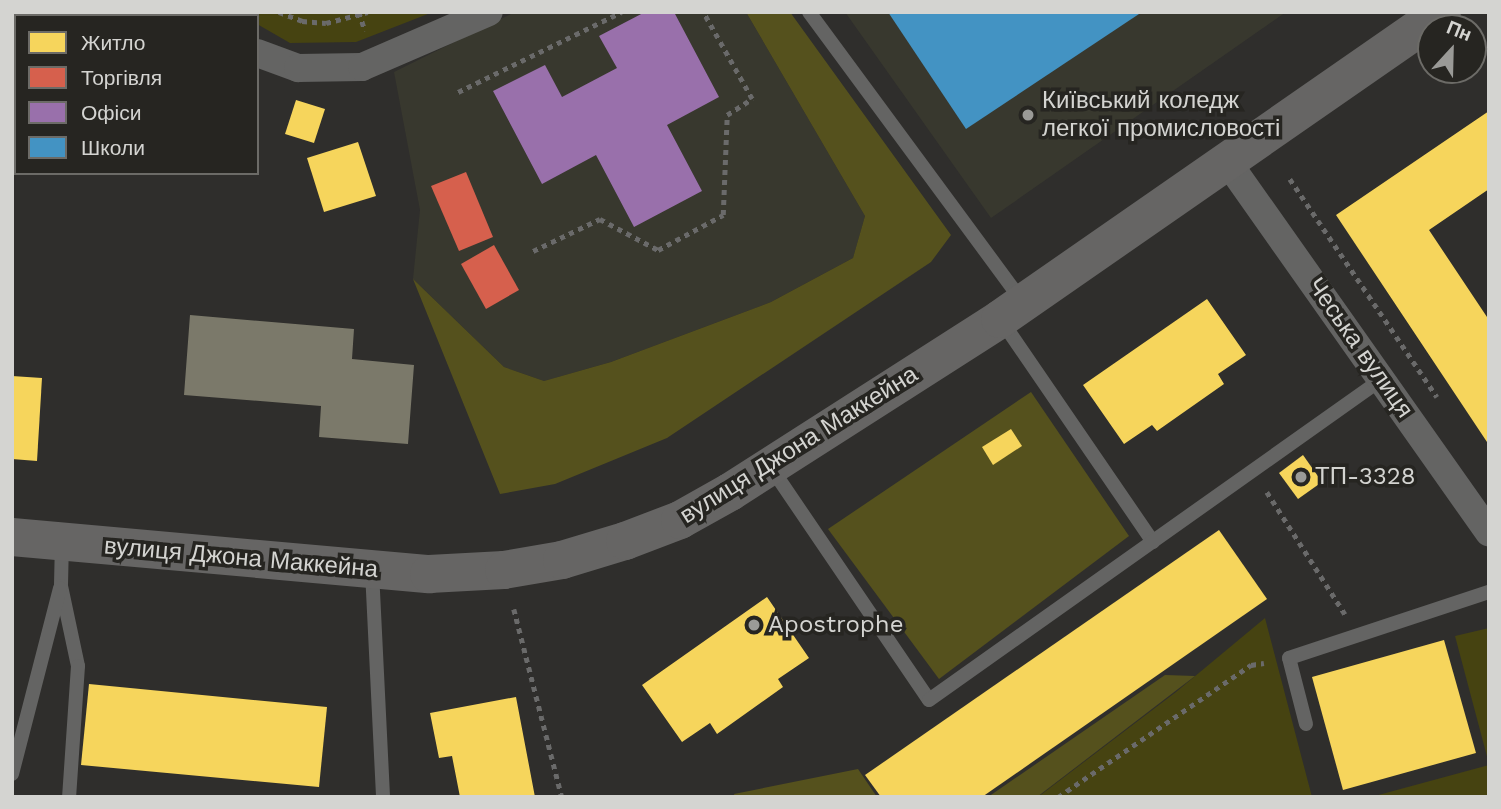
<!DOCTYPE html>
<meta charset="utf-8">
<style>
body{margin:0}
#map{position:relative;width:1501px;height:809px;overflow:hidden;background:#2f2e2c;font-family:"Work Sans",sans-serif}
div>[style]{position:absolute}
.built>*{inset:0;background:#38382e}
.green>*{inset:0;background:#464311}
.forest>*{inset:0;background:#55511d}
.homes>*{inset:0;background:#f6d55c}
.shops>*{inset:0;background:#d6604d}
.offices>*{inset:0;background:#9970ab}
.schools>*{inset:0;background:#4393c3}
.building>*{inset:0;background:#7b796a}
.path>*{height:4.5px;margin-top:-2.25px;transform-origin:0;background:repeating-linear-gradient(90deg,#6a6a6a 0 5px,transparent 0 10px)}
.lane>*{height:14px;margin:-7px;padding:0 7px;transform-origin:7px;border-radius:7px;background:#646463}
.street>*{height:28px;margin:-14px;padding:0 14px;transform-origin:14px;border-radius:14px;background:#646463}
.secondary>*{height:38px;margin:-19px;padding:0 19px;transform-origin:19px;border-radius:19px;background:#666564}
.dots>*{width:19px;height:19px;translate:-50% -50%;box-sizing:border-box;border:4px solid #262521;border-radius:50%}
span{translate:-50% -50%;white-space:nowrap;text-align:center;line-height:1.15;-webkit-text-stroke:7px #262521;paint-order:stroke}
.poi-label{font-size:24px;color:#d4d4d1}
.left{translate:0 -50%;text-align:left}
.street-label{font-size:24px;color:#d4d4d1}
.frame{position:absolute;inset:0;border:14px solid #d4d4d1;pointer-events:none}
.legend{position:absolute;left:14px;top:14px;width:245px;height:161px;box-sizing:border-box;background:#262521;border:2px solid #6c6b67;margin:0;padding:9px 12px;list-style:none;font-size:21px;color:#d4d4d1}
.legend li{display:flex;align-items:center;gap:14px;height:35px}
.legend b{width:35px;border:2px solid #6c6b67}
.north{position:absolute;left:1417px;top:14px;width:70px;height:70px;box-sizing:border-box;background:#262521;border:2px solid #6c6b67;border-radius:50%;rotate:22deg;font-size:19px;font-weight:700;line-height:28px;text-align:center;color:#d4d4d1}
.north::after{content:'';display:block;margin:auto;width:24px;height:32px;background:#9a9a97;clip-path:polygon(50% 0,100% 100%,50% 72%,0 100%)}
</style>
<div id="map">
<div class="built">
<div style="clip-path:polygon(515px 12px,746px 12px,865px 216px,853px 258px,771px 302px,611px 362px,544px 381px,504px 367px,413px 279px,420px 210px,394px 72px)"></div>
<div style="clip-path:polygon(845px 12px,1286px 12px,991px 218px)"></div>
</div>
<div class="green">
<div style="clip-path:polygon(238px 12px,433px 12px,356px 42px,290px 43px,257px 24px,257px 16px)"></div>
<div style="clip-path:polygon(1265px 618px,1312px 797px,1038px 797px,1176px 692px)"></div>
<div style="clip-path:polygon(1489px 628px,1489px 764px,1455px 636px)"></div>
<div style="clip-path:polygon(1489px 765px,1489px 797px,1371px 797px)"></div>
</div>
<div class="forest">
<div style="clip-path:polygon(746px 12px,790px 12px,951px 235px,931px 262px,667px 438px,555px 484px,500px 494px,413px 279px,504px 367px,544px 381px,611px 362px,771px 302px,853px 258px,865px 216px)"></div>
<div style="clip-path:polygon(1031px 392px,1129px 536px,939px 679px,828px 529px)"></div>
<div style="clip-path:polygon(1165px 675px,1195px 676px,1037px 797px,988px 797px)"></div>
<div style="clip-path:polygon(858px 769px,877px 797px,735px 797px,734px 794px)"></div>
</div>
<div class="homes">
<div style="clip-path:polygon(12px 23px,16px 23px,12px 96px)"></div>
<div style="clip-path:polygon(296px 100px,325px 109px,314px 143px,285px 134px)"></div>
<div style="clip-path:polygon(1489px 111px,1489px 189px,1429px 230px,1489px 320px,1489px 445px,1336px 215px)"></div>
<div style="clip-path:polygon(358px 142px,376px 196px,324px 212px,307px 158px)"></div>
<div style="clip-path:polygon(1207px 299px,1246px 355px,1218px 374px,1224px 384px,1157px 431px,1152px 425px,1124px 444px,1083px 385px)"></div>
<div style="clip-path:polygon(12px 376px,42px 378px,37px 461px,12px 459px)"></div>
<div style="clip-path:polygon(1011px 429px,1022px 446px,993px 465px,982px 447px)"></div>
<div style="clip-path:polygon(1303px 455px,1322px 482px,1298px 499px,1279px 473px)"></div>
<div style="clip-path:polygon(1219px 530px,1267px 599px,982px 797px,881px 797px,865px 775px)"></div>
<div style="clip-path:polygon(767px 597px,809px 658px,778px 679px,783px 687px,717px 734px,710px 723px,682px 742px,642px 685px)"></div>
<div style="clip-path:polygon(1444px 640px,1476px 753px,1343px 790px,1312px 677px)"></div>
<div style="clip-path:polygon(89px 684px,327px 707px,319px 787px,81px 765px)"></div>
<div style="clip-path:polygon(516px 697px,535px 797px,460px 797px,452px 756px,439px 758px,430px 713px)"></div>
</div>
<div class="shops">
<div style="clip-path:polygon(466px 172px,493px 237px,459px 251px,431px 186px)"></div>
<div style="clip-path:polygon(494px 245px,519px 290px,486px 309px,461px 264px)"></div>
</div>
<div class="offices">
<div style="clip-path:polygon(645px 12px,674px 12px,719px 97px,667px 125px,702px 191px,634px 227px,596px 155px,542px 184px,493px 91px,545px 65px,562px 97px,617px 68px,599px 36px)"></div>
</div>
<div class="schools">
<div style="clip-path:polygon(888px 12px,1142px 12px,966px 129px)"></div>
</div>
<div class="building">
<div style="clip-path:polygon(190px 315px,354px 329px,352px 359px,414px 365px,408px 444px,319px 437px,321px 406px,184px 395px)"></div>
</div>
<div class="path">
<div style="left:279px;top:12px;width:25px;rotate:21deg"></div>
<div style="left:302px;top:21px;width:24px;rotate:5deg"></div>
<div style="left:326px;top:23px;width:43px;rotate:-14.7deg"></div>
<div style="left:359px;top:12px;width:20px;rotate:72deg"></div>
<div style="left:458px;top:92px;width:182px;rotate:-26.1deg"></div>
<div style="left:1290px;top:179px;width:263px;rotate:56deg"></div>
<div style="left:533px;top:251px;width:74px;rotate:-25.5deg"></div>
<div style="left:600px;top:219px;width:66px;rotate:28.1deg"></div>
<div style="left:658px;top:250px;width:74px;rotate:-28.3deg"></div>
<div style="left:723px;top:215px;width:100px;rotate:-87.7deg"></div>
<div style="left:727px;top:115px;width:30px;rotate:-33deg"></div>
<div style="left:752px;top:99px;width:100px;rotate:-119.4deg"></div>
<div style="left:1267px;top:492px;width:145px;rotate:57.4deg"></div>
<div style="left:514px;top:609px;width:194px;rotate:75.7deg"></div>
<div style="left:1058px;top:797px;width:234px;rotate:-34.4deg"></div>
<div style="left:1251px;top:665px;width:13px;rotate:-9deg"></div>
</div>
<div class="lane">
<div style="left:809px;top:12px;width:360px;rotate:53.6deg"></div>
<div style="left:1001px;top:320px;width:269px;rotate:55.6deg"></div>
<div style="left:772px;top:469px;width:279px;rotate:55.8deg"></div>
<div style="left:929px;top:700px;width:555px;rotate:-35.32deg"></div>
<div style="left:62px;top:541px;width:45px;rotate:91.3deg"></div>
<div style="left:61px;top:586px;width:82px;rotate:78deg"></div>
<div style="left:78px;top:666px;width:131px;rotate:93.9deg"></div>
<div style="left:372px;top:571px;width:226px;rotate:87.2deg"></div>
<div style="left:1306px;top:724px;width:68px;rotate:-104.4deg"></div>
<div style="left:1289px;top:658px;width:211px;rotate:-18.3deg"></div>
<div style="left:12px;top:774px;width:192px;rotate:-75.5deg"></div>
</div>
<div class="street">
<div style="left:202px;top:12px;width:5px;rotate:53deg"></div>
<div style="left:257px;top:53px;width:44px;rotate:20.1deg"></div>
<div style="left:298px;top:68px;width:64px;rotate:-0.9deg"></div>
<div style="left:362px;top:67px;width:138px;rotate:-23.4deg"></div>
<div style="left:1229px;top:164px;width:451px;rotate:54.8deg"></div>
</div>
<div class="secondary">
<div style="left:12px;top:537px;width:419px;rotate:5.1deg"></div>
<div style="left:429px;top:574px;width:75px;rotate:-3.1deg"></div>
<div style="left:504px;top:570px;width:59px;rotate:-9.8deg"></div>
<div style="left:562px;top:560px;width:66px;rotate:-16.8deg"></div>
<div style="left:625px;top:541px;width:59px;rotate:-20.9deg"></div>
<div style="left:680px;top:520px;width:57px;rotate:-29.2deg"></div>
<div style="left:730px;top:492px;width:321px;rotate:-32.6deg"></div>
<div style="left:1000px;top:319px;width:538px;rotate:-34.78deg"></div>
</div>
<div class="dots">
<div style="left:1028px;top:115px;background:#9a9a97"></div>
<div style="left:1301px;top:477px;background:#9a9a97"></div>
<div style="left:754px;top:625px;background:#9a9a97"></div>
</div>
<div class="poi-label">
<span class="left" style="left:1042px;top:115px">Київський коледж<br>легкої промисловості</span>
<span class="left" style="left:1315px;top:477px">ТП-3328</span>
<span class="left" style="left:768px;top:625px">Apostrophe</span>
</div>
<div class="street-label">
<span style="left:1360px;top:348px;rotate:55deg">Чеська вулиця</span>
<span style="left:799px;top:445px;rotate:-32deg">вулиця Джона Маккейна</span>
<span style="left:241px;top:558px;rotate:5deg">вулиця Джона Маккейна</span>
</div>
<div class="frame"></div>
<ul class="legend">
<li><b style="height:19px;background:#f6d55c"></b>Житло</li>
<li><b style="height:19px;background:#d6604d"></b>Торгівля</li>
<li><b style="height:19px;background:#9970ab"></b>Офіси</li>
<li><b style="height:19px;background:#4393c3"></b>Школи</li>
</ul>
<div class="north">Пн</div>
</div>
